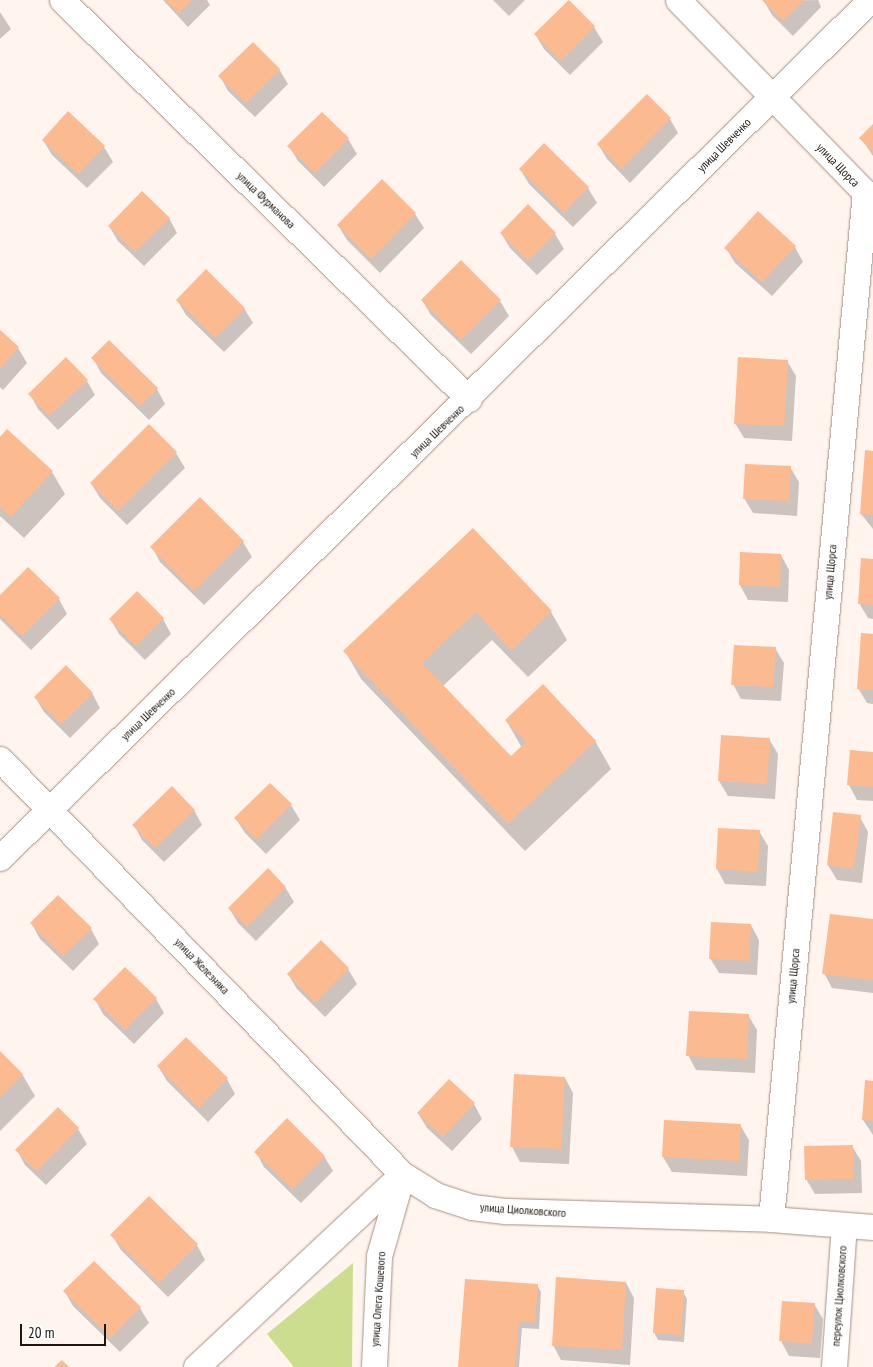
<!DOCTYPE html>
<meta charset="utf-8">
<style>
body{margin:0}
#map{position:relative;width:873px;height:1367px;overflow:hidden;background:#fff4ee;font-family:"PT Sans Narrow",sans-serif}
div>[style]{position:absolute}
.green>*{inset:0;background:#ccdd90}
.shadow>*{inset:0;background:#0003}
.building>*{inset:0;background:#fcba90}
.roads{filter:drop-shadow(0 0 1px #a79082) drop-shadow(0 0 1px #a79082)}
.minor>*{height:25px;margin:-12.5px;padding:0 12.5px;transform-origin:12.5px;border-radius:12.5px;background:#fff}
span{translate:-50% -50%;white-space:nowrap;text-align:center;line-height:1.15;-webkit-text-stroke:4.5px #fff;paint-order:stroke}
.street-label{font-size:12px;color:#1d150f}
.scale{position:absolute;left:20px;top:1324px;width:86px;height:22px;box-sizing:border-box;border:2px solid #1d150f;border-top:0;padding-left:6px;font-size:15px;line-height:18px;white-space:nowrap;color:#1d150f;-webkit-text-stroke:4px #fff;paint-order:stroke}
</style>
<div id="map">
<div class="green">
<div style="clip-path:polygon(353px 1263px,352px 1367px,294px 1367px,267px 1334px)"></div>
</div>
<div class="shadow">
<div style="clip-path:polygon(163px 0,207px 0,210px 5px,188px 27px)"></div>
<div style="clip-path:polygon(493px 0,525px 0,509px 16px)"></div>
<div style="clip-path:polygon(818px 0,821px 7px,793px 36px,772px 15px,764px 1px)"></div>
<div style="clip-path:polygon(568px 1px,594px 27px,603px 42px,570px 75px,544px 49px,535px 34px)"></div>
<div style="clip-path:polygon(0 12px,11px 29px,0 39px)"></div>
<div style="clip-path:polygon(279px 69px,288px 84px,255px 117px,228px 91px,220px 76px)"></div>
<div style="clip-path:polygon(322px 114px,348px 139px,357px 154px,324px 187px,298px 161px,289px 146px)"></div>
<div style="clip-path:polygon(670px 119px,678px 133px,630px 183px,607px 159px,598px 144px)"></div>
<div style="clip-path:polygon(873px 126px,873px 156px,861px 138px)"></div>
<div style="clip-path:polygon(43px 140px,104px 147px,113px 162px,87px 188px,52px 155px)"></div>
<div style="clip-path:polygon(544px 145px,588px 188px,597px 203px,573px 227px,529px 184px,520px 169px)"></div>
<div style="clip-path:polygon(382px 181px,415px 214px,424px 228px,380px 273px,347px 240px,338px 225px)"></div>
<div style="clip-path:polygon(169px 218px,177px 233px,144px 266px,118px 241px,109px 226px)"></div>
<div style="clip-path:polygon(501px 233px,555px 234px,564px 249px,537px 275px,510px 248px)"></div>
<div style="clip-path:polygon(795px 247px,803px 262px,772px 296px,735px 263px,726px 248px)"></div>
<div style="clip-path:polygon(461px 261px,500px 301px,509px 316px,471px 354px,431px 315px,422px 300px)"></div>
<div style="clip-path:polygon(177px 300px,244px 308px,253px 323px,224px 352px,186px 315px)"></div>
<div style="clip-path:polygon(0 332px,18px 348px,27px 363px,3px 390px,0 387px)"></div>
<div style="clip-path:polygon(93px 358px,157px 389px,165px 404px,149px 420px,101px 373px)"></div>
<div style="clip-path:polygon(787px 361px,796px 376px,792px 441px,744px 438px,735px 423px)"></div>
<div style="clip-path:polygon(87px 381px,95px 395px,58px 430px,38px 409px,30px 394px)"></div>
<div style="clip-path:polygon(149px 426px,176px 453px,185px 468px,127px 525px,100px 498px,91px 483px)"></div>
<div style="clip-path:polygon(0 439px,52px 472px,65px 494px,24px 538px,0 516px)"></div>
<div style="clip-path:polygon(873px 452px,873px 529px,861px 514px)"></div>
<div style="clip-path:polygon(790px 467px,799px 482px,797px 516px,753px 513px,744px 498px)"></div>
<div style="clip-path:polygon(200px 499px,243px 542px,252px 557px,204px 605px,160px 562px,152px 547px)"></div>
<div style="clip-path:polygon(473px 529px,551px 612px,567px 640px,528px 677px,492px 640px,443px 686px,511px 758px,522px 748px,506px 720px,595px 741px,611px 769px,525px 851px,361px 679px,345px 651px)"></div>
<div style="clip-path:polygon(781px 555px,789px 570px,788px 602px,748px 600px,740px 585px)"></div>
<div style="clip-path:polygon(873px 560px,873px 619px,868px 618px,859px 603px)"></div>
<div style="clip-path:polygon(0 597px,59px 599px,67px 614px,31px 650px,0 619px)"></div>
<div style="clip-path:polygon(163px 619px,171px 634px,145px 660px,119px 634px,111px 620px)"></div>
<div style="clip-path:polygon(873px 635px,873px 704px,867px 703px,858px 688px)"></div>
<div style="clip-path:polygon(775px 648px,784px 663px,781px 701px,741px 699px,733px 684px)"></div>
<div style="clip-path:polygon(92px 693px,100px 708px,70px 738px,44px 712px,35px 697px)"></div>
<div style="clip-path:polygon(722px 736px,769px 739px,778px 754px,775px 799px,728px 796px,719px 781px)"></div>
<div style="clip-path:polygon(851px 752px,873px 753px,873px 801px,857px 800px,849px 785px)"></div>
<div style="clip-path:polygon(291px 805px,300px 820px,266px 854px,245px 833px,236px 819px)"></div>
<div style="clip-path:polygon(194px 810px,202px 825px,164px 862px,142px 840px,134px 825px)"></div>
<div style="clip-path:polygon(860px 817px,868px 832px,862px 883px,837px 880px,828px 865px)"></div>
<div style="clip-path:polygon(719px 829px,759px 831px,768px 846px,766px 886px,725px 884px,717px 869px)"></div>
<div style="clip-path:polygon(285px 887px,294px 902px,256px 941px,238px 923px,229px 908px)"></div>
<div style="clip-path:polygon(873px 920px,873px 993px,832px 988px,824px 973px)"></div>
<div style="clip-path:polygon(32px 924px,91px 929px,99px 944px,73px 971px,40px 939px)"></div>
<div style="clip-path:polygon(751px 925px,759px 940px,757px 975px,719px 973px,710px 958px)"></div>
<div style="clip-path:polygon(321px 942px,348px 969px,357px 984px,325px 1017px,297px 989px,288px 974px)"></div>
<div style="clip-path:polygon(95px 999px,156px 999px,164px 1013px,134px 1044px,103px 1014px)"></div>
<div style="clip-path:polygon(748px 1015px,757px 1030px,755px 1073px,696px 1070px,688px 1055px)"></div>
<div style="clip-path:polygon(0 1053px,22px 1074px,35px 1096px,0 1131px)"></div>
<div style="clip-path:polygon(158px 1066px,227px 1079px,235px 1094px,208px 1122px,167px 1081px)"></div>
<div style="clip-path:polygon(565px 1078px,573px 1093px,569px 1164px,520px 1162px,512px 1147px)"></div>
<div style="clip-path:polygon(866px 1082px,873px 1082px,873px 1135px,863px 1120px)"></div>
<div style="clip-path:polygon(474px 1104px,482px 1119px,452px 1151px,427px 1128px,418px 1113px)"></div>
<div style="clip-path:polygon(740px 1125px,749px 1140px,747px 1176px,672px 1172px,663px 1157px)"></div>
<div style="clip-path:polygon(78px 1129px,87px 1144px,46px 1185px,25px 1165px,17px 1150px)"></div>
<div style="clip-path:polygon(852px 1146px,861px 1161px,862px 1193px,815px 1194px,806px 1179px)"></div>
<div style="clip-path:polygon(256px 1152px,324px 1156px,333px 1171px,301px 1203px,264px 1167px)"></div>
<div style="clip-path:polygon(112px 1235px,197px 1245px,205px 1260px,168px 1297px,121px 1250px)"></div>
<div style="clip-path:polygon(94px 1262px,140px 1308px,149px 1323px,120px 1352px,73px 1306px,65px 1292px)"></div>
<div style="clip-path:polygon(626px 1283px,634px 1298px,630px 1365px,561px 1360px,553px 1345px)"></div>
<div style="clip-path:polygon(537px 1285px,541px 1292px,539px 1329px,522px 1328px,519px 1367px,460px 1367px)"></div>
<div style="clip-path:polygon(683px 1292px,687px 1299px,684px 1342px,658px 1340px,654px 1332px)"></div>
<div style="clip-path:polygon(784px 1302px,814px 1304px,823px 1319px,820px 1358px,789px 1356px,781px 1341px)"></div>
</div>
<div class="building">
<div style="clip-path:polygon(165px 0,192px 0,179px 13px)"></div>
<div style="clip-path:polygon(569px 0,595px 26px,561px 61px,534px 34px)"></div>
<div style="clip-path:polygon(762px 0,805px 0,783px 21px)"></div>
<div style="clip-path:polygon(253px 42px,280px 69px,246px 103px,218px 76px)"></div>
<div style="clip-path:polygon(647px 94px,671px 118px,621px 169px,597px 144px)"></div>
<div style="clip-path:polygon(68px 111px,105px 146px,78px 174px,42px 140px)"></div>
<div style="clip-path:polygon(322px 112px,349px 138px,315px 173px,287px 146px)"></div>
<div style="clip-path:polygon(873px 124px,873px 152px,859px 138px)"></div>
<div style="clip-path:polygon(544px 143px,589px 187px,564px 213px,519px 169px)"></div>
<div style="clip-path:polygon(382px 179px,416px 213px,371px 259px,337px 225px)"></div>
<div style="clip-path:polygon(142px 191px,170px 218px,135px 252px,108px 226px)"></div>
<div style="clip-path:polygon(528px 204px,556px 233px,528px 261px,500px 233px)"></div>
<div style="clip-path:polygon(758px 211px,796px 246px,762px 282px,724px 248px)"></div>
<div style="clip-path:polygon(461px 260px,501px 300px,461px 340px,421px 300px)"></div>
<div style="clip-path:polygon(206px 269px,245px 308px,215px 338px,176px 300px)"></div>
<div style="clip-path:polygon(0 330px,19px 347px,0 369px)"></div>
<div style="clip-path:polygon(109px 340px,158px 388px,140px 406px,91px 358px)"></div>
<div style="clip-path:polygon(66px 357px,88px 380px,49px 416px,28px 394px)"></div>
<div style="clip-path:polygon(738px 357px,788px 360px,784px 426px,734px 424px)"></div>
<div style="clip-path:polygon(149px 424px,177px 452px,118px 511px,90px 483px)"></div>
<div style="clip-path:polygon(7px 429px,53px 471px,11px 517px,0 507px,0 437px)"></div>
<div style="clip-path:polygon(865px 450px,873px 451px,873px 515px,860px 514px)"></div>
<div style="clip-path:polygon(745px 464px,791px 466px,789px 501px,743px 499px)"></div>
<div style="clip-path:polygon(200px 497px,244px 541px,194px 591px,150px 547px)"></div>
<div style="clip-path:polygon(473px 528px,552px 611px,511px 650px,476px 612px,422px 663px,511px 756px,526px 742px,505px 720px,543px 684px,596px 741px,508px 824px,343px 651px)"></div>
<div style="clip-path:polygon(740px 552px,781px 554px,780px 587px,739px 585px)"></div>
<div style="clip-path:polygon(861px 558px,873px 559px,873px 605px,858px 604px)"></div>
<div style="clip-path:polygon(28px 567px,60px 598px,22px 636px,0 615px,0 595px)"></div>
<div style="clip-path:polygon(137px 591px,164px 618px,136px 646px,109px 619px)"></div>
<div style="clip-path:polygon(861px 633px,873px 634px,873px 690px,857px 689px)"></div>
<div style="clip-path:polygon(734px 645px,776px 647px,773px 687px,731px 685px)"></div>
<div style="clip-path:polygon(66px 665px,93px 693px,61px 724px,34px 697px)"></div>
<div style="clip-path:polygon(721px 735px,770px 738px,767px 784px,718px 781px)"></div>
<div style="clip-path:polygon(850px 750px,873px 752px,873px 787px,847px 785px)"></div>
<div style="clip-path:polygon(270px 783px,292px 804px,257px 840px,234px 818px)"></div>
<div style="clip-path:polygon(172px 786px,195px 810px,155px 848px,132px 825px)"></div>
<div style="clip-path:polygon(833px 812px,861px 815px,854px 869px,827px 865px)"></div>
<div style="clip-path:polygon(718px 828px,760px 830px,758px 872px,716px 869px)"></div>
<div style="clip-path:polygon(268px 868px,286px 887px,247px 927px,228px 908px)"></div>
<div style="clip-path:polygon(58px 895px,92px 928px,63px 956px,30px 923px)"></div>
<div style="clip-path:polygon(830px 914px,873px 919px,873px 980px,822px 974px)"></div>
<div style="clip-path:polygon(711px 922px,751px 924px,749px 961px,709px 959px)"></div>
<div style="clip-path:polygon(321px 940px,349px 968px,315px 1003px,287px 974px)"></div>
<div style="clip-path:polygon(125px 967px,157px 998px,125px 1030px,93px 999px)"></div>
<div style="clip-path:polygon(689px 1011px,749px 1014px,747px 1059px,686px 1056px)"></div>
<div style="clip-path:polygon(186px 1037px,228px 1078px,199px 1108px,157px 1066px)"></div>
<div style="clip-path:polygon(0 1051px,23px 1074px,0 1097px)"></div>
<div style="clip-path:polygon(514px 1074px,565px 1077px,561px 1149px,510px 1147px)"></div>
<div style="clip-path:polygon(449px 1079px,475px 1103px,443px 1137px,417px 1113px)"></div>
<div style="clip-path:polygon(865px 1080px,873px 1081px,873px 1121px,862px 1120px)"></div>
<div style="clip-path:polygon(58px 1107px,79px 1128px,37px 1171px,15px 1150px)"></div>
<div style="clip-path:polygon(287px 1118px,325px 1156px,292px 1189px,254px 1152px)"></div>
<div style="clip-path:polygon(664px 1120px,741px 1124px,739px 1161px,662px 1157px)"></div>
<div style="clip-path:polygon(853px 1145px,854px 1179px,805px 1180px,804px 1146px)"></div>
<div style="clip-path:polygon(149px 1196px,198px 1244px,159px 1283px,110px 1235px)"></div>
<div style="clip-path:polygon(94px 1261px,141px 1307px,111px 1338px,63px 1291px)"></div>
<div style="clip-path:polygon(556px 1277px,626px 1282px,622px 1350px,552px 1346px)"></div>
<div style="clip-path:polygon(465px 1279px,538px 1284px,535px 1322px,519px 1321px,515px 1367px,458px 1367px)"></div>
<div style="clip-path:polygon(656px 1288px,684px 1290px,681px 1335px,653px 1333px)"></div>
<div style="clip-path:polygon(782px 1301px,815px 1303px,812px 1344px,779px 1341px)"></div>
<div style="clip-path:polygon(62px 1360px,69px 1367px,54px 1367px)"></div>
</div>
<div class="roads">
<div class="minor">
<div style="left:62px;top:0;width:570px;rotate:44.43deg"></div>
<div style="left:678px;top:0;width:268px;rotate:45.8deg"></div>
<div style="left:865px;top:192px;width:1031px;rotate:95.23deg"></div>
<div style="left:0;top:759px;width:578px;rotate:45.91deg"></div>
<div style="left:402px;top:1174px;width:39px;rotate:32deg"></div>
<div style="left:435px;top:1195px;width:39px;rotate:18deg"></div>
<div style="left:472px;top:1207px;width:35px;rotate:7deg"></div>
<div style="left:507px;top:1211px;width:264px;rotate:1.7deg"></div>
<div style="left:771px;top:1219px;width:102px;rotate:4.5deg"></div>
<div style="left:0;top:858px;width:1222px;rotate:-44.6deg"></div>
<div style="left:196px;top:1367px;width:282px;rotate:-43.1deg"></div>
<div style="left:374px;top:1367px;width:111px;rotate:-87.4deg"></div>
<div style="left:379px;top:1256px;width:84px;rotate:-74.1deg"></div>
<div style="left:834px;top:1367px;width:142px;rotate:-86deg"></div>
</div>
</div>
<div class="street-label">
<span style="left:724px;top:145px;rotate:-45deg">улица Шевченко</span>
<span style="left:838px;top:165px;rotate:46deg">улица Щорса</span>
<span style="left:266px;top:200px;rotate:44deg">улица Фурманова</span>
<span style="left:437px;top:431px;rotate:-44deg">улица Шевченко</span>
<span style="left:830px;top:572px;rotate:-85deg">улица Щорса</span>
<span style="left:148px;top:714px;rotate:-44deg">улица Шевченко</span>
<span style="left:202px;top:966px;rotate:46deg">улица Железняка</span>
<span style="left:793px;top:976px;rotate:-85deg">улица Щорса</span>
<span style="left:523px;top:1210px;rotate:4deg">улица Циолковского</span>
<span style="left:839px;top:1296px;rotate:-86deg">переулок Циолковского</span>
<span style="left:378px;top:1299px;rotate:-86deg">улица Олега Кошевого</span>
</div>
<div class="scale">20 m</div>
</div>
